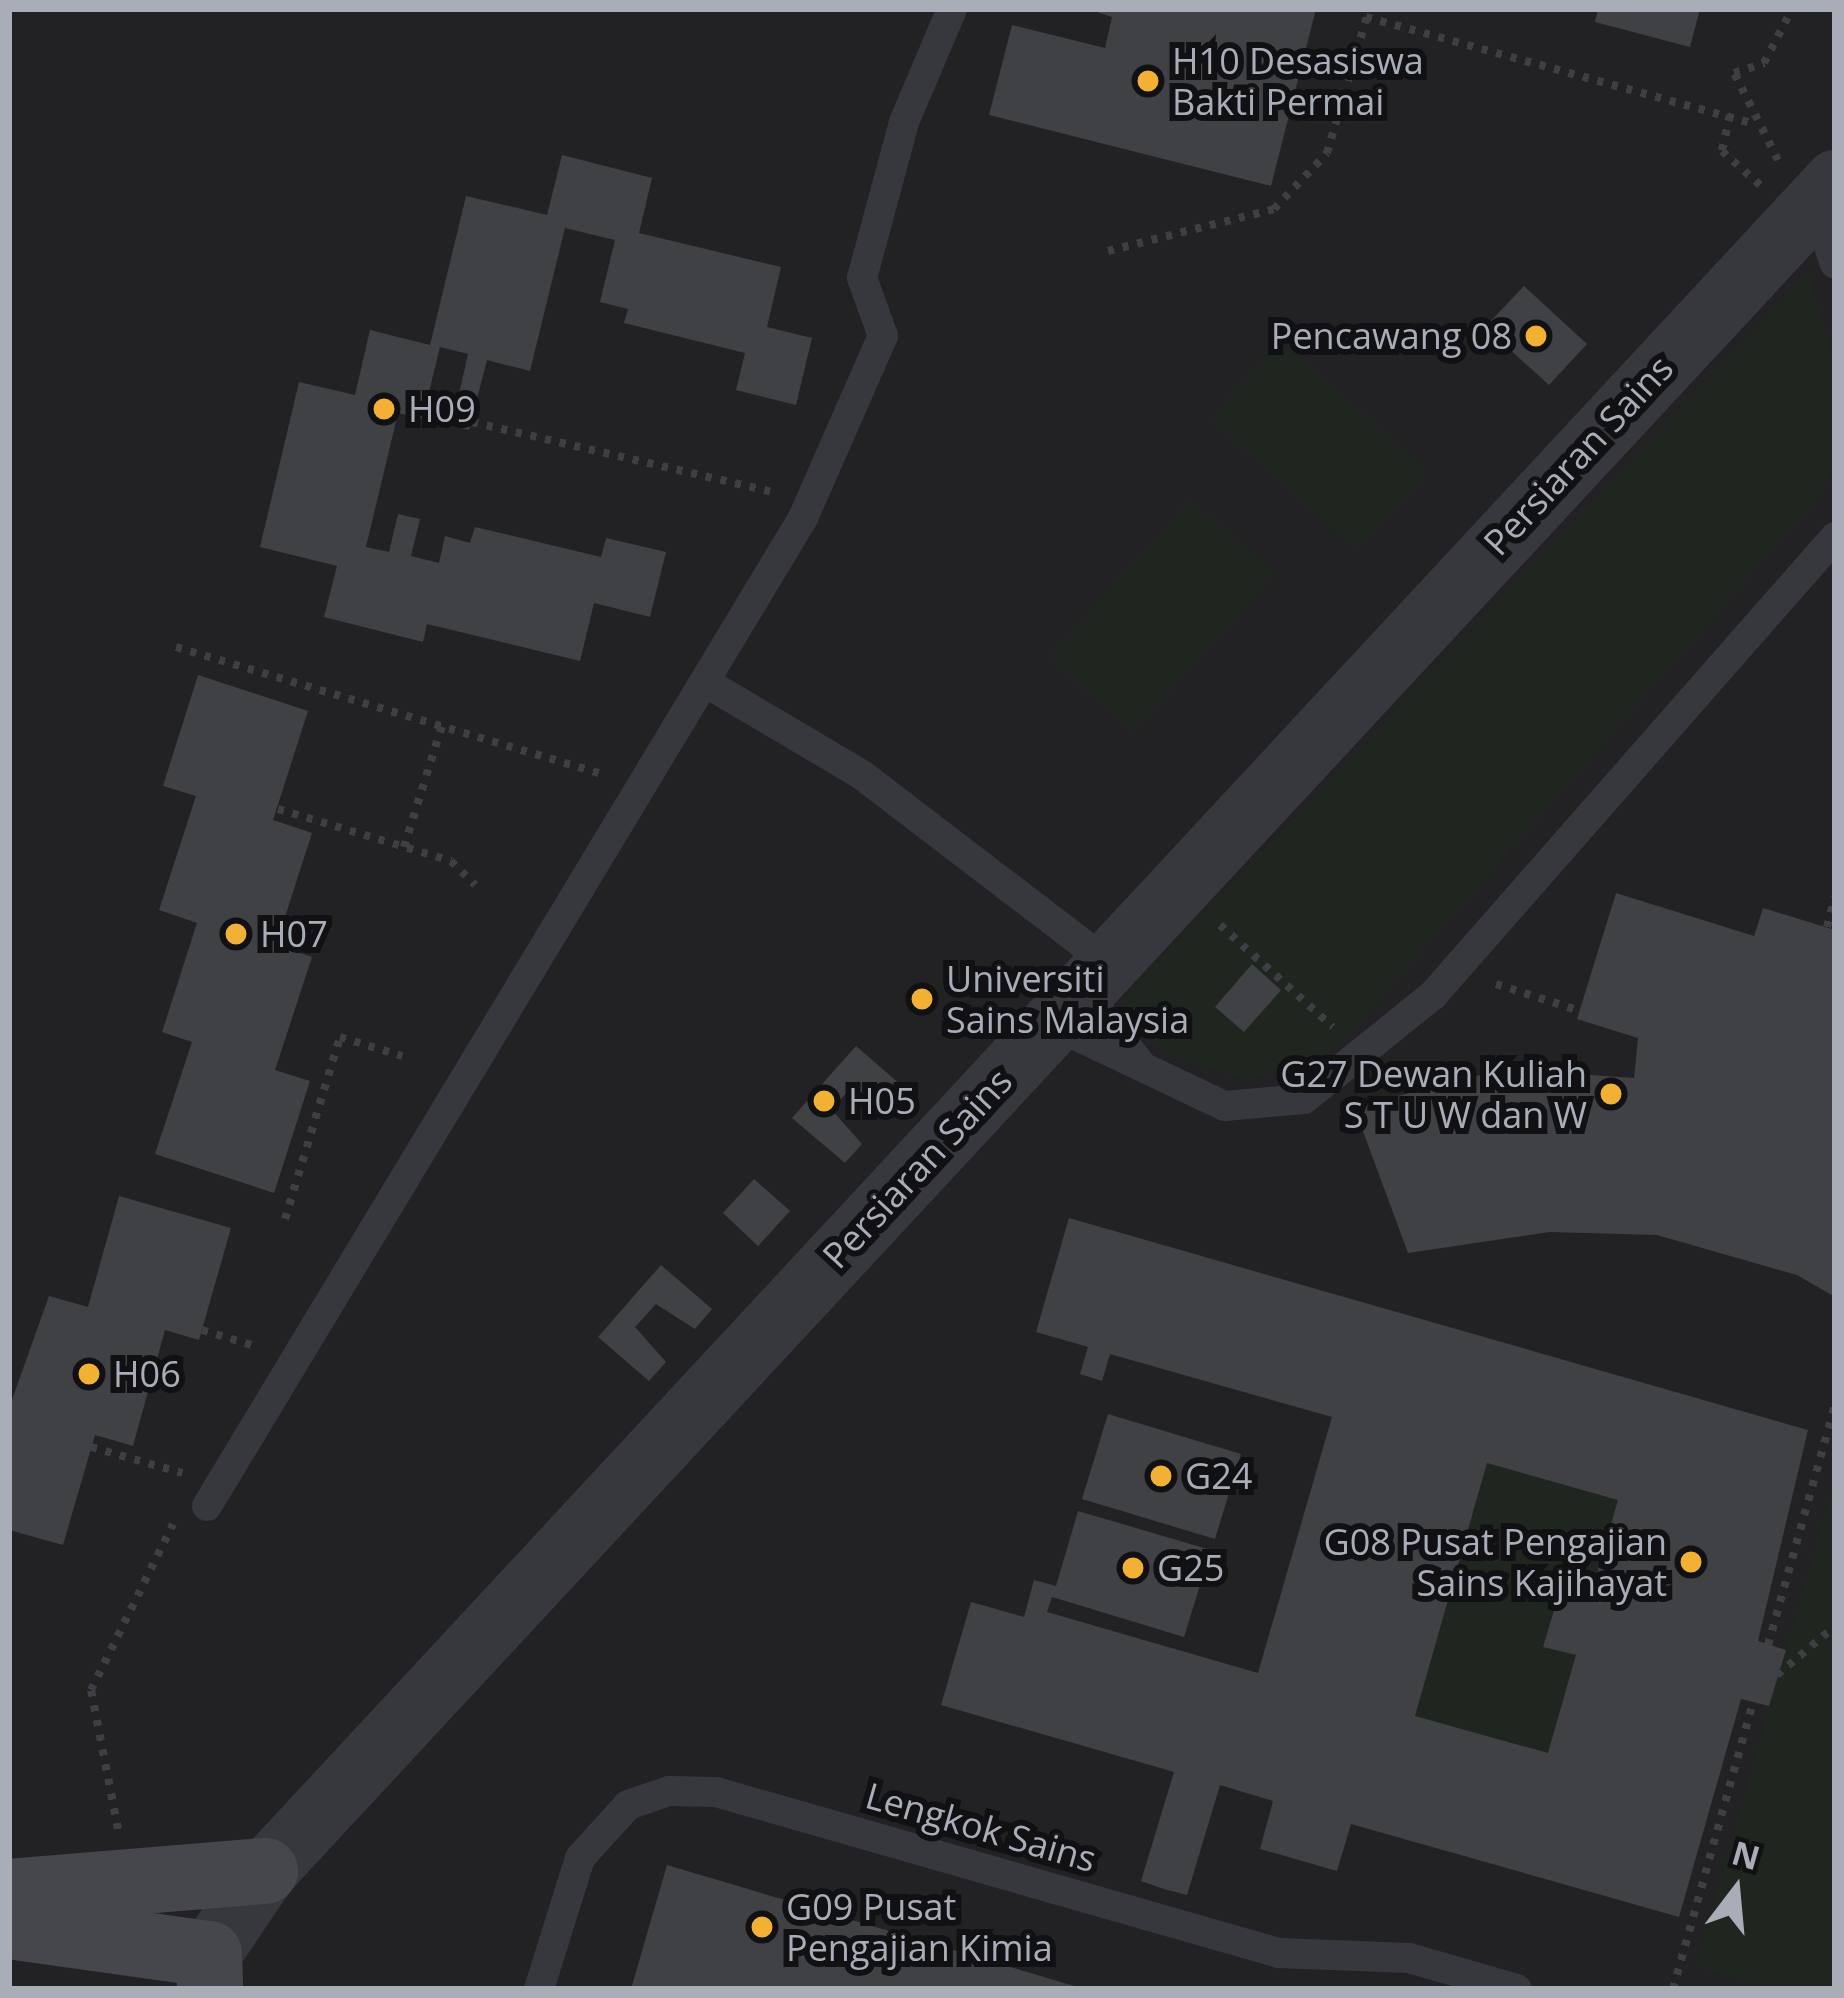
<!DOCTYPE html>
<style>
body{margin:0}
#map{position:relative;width:1844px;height:1998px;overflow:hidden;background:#161618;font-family:"Open Sans",sans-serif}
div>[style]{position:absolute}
.built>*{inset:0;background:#222225}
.green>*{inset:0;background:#1e261f}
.building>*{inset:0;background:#404145}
.path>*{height:8px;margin-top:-4px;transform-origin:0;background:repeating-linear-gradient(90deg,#3d3f44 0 6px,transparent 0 15px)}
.lane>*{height:30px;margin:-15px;padding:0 15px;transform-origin:15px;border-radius:15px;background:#37383d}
.street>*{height:63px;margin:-31.5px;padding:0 31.5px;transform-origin:31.5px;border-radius:31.5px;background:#37383d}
.secondary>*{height:66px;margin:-33px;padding:0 33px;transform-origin:33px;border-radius:33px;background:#45474d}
.dots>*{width:33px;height:33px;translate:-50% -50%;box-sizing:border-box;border:6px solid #111113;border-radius:50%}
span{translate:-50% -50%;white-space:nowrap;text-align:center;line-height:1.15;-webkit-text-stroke:12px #111113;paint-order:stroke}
.poi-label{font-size:36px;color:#a8adb8}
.left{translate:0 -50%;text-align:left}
.right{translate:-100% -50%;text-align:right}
.street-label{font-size:36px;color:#a8adb8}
.frame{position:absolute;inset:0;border:12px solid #a8adb8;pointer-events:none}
.north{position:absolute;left:1676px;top:1830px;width:120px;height:120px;-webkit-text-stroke:9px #111113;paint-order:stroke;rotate:16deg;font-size:33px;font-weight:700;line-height:48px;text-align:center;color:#a8adb8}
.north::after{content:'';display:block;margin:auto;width:42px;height:54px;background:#a8adb8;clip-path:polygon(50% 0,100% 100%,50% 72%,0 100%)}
</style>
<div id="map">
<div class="built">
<div style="clip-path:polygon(9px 9px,1835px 9px,1835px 1989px,9px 1989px)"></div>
</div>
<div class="green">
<div style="clip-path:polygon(1809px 273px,1835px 365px,1835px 465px,1823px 492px,1346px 1038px,1311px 1067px,1245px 1079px,1172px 1056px,1135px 1026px,1120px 1002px)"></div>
<div style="clip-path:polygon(1280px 340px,1428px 472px,1358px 550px,1210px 419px)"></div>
<div style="clip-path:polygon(1191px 500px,1275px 574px,1133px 732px,1049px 657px)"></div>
<div style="clip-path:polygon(1487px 1463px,1618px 1500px,1590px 1598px,1560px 1590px,1543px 1646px,1576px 1655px,1548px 1753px,1415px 1716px)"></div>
<div style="clip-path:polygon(1835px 1478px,1835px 1989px,1772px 1989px,1695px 1967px)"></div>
</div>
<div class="building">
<div style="clip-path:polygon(1087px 9px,1316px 9px,1271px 186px,989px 115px,1012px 25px,1105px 48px,1112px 17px)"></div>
<div style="clip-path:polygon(1598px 9px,1700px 9px,1690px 47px,1595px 22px)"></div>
<div style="clip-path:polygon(evenodd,562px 155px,652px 178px,639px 233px,781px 267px,767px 327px,812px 338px,796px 405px,736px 390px,745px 353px,624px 323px,628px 309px,600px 302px,615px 240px,565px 228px,530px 371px,487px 360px,469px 430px,398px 413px,366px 547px,389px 552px,398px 514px,420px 519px,411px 556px,439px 563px,445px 536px,470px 543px,475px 527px,601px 557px,606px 538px,666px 552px,650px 617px,594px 603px,580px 661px,427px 624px,423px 642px,324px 617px,337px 566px,260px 547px,299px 382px,355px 395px,370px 330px,430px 345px,466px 196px,547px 215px,562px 155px,440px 347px,468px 354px,457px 403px,428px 396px,440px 347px)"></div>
<div style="clip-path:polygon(1524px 286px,1587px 344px,1549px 385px,1485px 327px)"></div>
<div style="clip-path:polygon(198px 675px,308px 711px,273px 820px,312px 833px,276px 945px,312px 957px,275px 1070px,310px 1081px,274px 1193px,155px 1154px,192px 1042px,162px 1032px,197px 923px,159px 910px,196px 796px,163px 786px)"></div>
<div style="clip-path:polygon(1616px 893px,1754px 936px,1763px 908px,1835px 930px,1835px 1297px,1797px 1275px,1657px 1235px,1550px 1232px,1408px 1253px,1354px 1107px,1504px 1069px,1634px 1078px,1638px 1038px,1577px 1019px)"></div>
<div style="clip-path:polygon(1252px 964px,1281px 990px,1244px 1032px,1215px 1007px)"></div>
<div style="clip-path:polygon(856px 1046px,909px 1092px,891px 1112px,852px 1086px,832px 1110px,862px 1144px,845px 1163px,792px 1118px)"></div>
<div style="clip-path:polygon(754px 1179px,790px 1211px,758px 1246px,723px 1213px)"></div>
<div style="clip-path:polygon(119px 1196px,231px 1228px,199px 1340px,165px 1330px,133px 1446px,95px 1435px,63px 1545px,9px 1530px,9px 1408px,49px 1296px,88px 1307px)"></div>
<div style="clip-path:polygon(evenodd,1069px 1218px,1808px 1430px,1758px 1641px,1786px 1650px,1769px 1706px,1741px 1699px,1679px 1917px,1351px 1824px,1337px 1871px,1260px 1849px,1273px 1801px,1220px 1785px,1187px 1895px,1164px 1889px,1141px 1881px,1174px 1772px,941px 1705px,971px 1602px,1024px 1617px,1034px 1580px,1056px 1586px,1078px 1511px,1211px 1550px,1184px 1637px,1052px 1597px,1047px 1612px,1258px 1673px,1332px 1417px,1110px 1354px,1102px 1381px,1080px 1374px,1088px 1347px,1036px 1332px,1069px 1218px,1487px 1463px,1618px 1500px,1590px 1598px,1560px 1590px,1543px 1647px,1576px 1655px,1548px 1753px,1415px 1716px,1487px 1463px)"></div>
<div style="clip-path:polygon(661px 1265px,712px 1309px,695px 1329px,656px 1304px,635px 1327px,666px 1362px,649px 1381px,598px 1337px)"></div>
<div style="clip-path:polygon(1108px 1414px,1241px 1454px,1215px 1539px,1082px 1499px)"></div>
<div style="clip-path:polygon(667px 1865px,1081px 1988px,1081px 1989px,631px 1989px)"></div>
</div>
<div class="path">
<div style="left:1366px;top:17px;width:399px;rotate:15.4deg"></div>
<div style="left:1730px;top:115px;width:37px;rotate:103deg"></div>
<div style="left:1722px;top:151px;width:51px;rotate:41.8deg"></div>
<div style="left:1778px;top:160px;width:97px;rotate:-116.8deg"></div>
<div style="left:1734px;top:73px;width:32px;rotate:-18deg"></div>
<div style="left:1764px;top:63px;width:61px;rotate:-62.6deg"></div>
<div style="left:1108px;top:251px;width:171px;rotate:-14.2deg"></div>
<div style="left:1274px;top:209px;width:77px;rotate:-46.6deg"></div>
<div style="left:1327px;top:153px;width:150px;rotate:-73.7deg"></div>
<div style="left:472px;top:422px;width:309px;rotate:13.1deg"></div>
<div style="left:176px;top:647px;width:448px;rotate:16.6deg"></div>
<div style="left:278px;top:809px;width:181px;rotate:16.7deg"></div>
<div style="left:451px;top:861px;width:34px;rotate:45deg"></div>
<div style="left:404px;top:847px;width:127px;rotate:-72.6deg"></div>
<div style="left:1220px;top:925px;width:152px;rotate:42.1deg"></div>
<div style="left:1827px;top:927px;width:31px;rotate:-75deg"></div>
<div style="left:1496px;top:984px;width:88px;rotate:17.8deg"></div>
<div style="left:285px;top:1219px;width:190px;rotate:-73.2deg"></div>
<div style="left:340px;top:1037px;width:65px;rotate:17deg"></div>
<div style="left:202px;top:1330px;width:59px;rotate:16.9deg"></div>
<div style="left:91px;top:1447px;width:95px;rotate:15.9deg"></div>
<div style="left:1768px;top:1645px;width:249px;rotate:-74.4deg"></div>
<div style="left:1777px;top:1675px;width:76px;rotate:-40.2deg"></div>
<div style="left:118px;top:1829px;width:142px;rotate:-101deg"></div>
<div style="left:91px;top:1690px;width:185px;rotate:-63.7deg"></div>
<div style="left:1673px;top:1989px;width:298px;rotate:-74.4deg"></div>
</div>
<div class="lane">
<div style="left:1814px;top:202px;width:65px;rotate:71.3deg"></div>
<div style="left:710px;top:685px;width:177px;rotate:30.6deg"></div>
<div style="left:862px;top:775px;width:310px;rotate:37.4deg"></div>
<div style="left:1082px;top:991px;width:90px;rotate:51.3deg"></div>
<div style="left:1052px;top:1024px;width:191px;rotate:25.4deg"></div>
<div style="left:1225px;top:1106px;width:79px;rotate:-5.1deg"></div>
<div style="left:1304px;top:1099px;width:166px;rotate:-38.9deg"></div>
<div style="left:1433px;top:995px;width:609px;rotate:-48.73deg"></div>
<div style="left:207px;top:1506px;width:1154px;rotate:-58.9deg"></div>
<div style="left:803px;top:518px;width:199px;rotate:-66.3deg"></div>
<div style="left:883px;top:336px;width:62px;rotate:-109.9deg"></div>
<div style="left:862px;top:278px;width:162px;rotate:-74.9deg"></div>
<div style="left:904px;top:122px;width:123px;rotate:-67deg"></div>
<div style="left:539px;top:1989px;width:137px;rotate:-72.6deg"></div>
<div style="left:580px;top:1858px;width:72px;rotate:-47.8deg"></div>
<div style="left:628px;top:1805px;width:43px;rotate:-18.9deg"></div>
<div style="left:669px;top:1791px;width:47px;rotate:1.2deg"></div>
<div style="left:716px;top:1792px;width:586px;rotate:15.96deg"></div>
<div style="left:1279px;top:1953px;width:130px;rotate:2.2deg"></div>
<div style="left:1409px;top:1958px;width:112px;rotate:16deg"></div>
</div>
<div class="street">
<div style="left:209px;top:1954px;width:100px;rotate:-56deg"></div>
<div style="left:265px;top:1871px;width:2307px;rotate:-47.11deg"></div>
</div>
<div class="secondary">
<div style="left:9px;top:1892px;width:257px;rotate:-4.7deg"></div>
<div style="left:9px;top:1926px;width:202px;rotate:8deg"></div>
<div style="left:209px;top:1954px;width:35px;rotate:88deg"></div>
</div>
<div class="dots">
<div style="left:1148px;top:81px;background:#f2b134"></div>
<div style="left:1536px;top:336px;background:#f2b134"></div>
<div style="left:384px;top:409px;background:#f2b134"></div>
<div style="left:236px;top:934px;background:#f2b134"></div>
<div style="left:922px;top:999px;background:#f2b134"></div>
<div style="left:1611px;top:1094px;background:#f2b134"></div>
<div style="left:824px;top:1101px;background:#f2b134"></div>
<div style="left:89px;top:1374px;background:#f2b134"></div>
<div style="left:1161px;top:1476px;background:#f2b134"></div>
<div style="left:1691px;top:1562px;background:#f2b134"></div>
<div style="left:1133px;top:1568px;background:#f2b134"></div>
<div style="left:762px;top:1927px;background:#f2b134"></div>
</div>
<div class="poi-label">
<span class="left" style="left:1172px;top:81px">H10 Desasiswa<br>Bakti Permai</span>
<span class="right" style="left:1512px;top:336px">Pencawang 08</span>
<span class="left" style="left:408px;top:409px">H09</span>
<span class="left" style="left:260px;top:934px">H07</span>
<span class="left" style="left:946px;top:999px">Universiti<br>Sains Malaysia</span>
<span class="right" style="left:1587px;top:1094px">G27 Dewan Kuliah<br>S T U W dan W</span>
<span class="left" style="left:848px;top:1101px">H05</span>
<span class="left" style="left:113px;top:1374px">H06</span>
<span class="left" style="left:1185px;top:1476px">G24</span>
<span class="right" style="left:1667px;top:1562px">G08 Pusat Pengajian<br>Sains Kajihayat</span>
<span class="left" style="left:1157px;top:1568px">G25</span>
<span class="left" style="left:786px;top:1927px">G09 Pusat<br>Pengajian Kimia</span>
</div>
<div class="street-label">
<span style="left:1578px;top:455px;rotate:-47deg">Persiaran Sains</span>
<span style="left:917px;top:1168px;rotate:-47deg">Persiaran Sains</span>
<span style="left:981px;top:1827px;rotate:16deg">Lengkok Sains</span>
</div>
<div class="frame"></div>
<div class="north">N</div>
</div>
